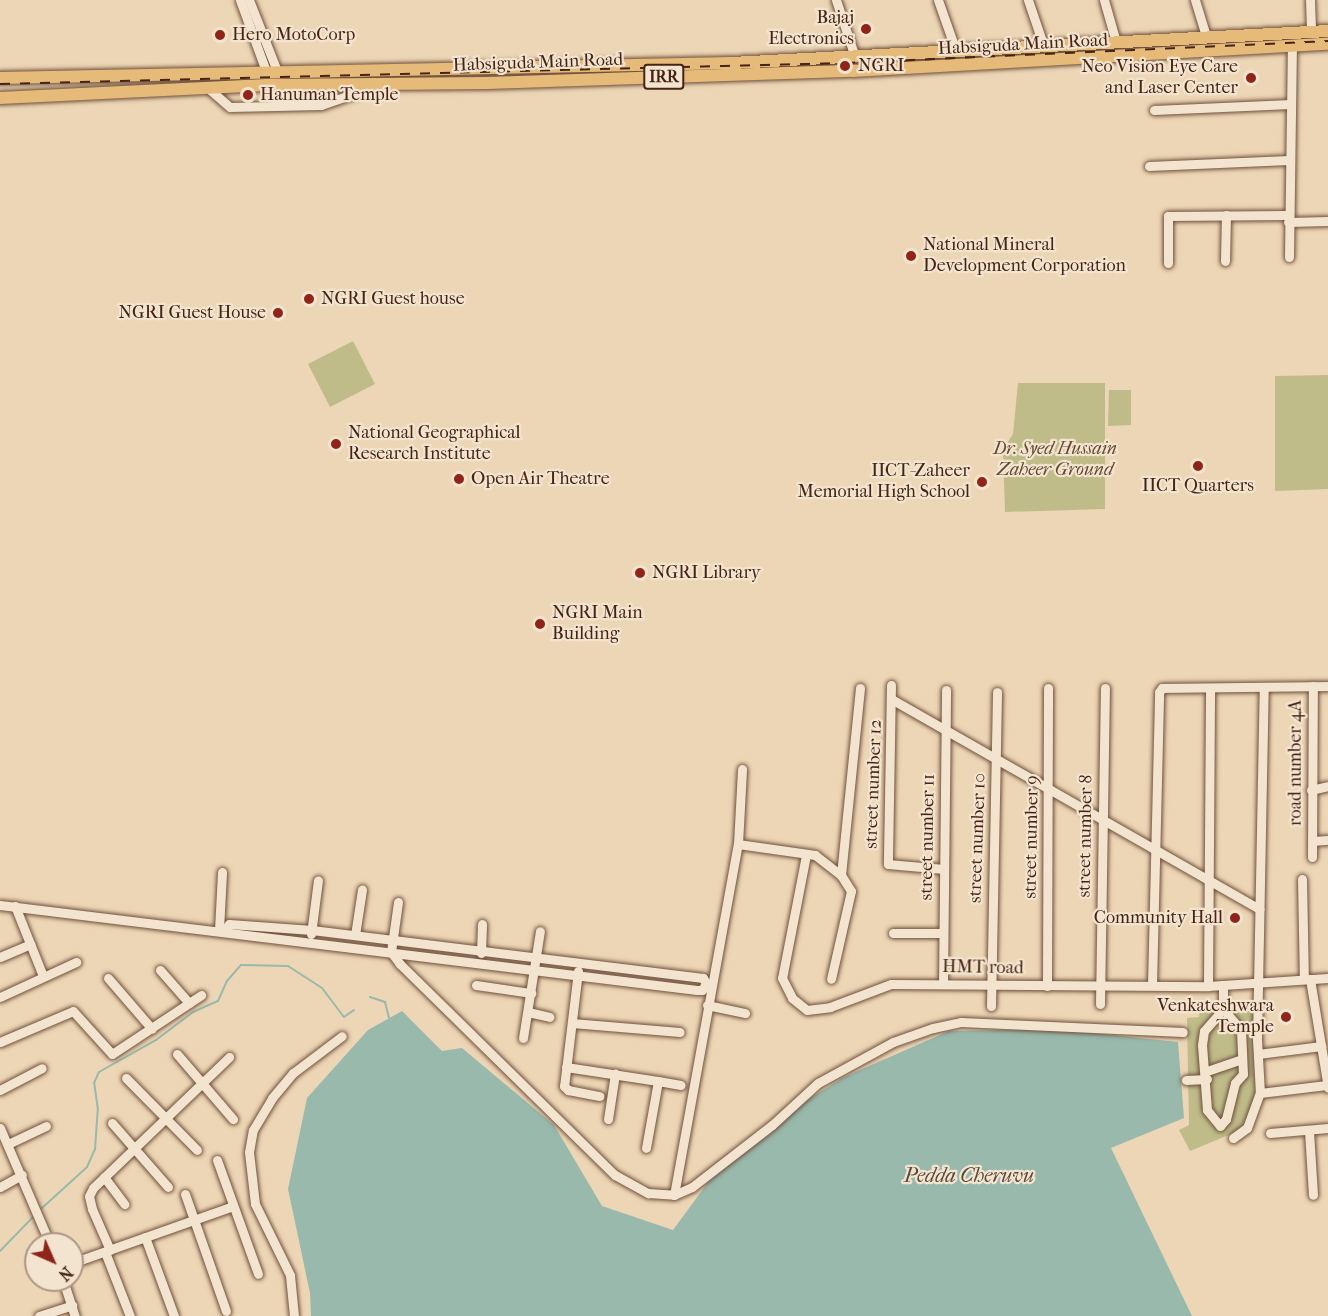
<!DOCTYPE html>
<style>
body{margin:0}
#map{position:relative;width:1328px;height:1316px;overflow:hidden;background:#edd6b5;font-family:"IM FELL French Canon",serif}
div>[style]{position:absolute}
.green>*{inset:0;background:#bfbc89}
.water>*{inset:0;background:#99b9ac}
.stream>*{height:2px;margin:-1px;padding:0 1px;transform-origin:1px;border-radius:1px;background:#99b9ac}
.roads{filter:drop-shadow(0 0 2px #70503c) drop-shadow(0 0 2px #70503c)}
.minor>*{height:9px;margin:-4.5px;padding:0 4.5px;transform-origin:4.5px;border-radius:4.5px;background:#f3e4cf}
.major>*{height:12px;margin:-6px;padding:0 6px;transform-origin:6px;border-radius:6px;background:#e6bb7a}
.rail>*{height:2px;margin-top:-1px;transform-origin:0;background:repeating-linear-gradient(90deg,#462314 0 10px,transparent 0 20px)}
.dots>*{width:16px;height:16px;translate:-50% -50%;box-sizing:border-box;border:3px solid #f3e4cf;border-radius:50%}
span{translate:-50% -50%;white-space:nowrap;text-align:center;line-height:1.15;-webkit-text-stroke:4.5px #f3e4cf;paint-order:stroke}
.shield-label span{padding:2px 4px;background:#f3e4cf;border:2px solid;border-radius:4px;-webkit-text-stroke-width:0}
.shield-label{font-size:16px;color:#462314;font-weight:700}
.poi-label{font-size:18px;color:#462314}
.right{translate:-100% -50%;text-align:right}
.left{translate:0 -50%;text-align:left}
.street-label{font-size:18px;color:#462314}
.park-label{font-size:18px;color:#644931;font-style:italic}
.water-label{font-size:20px;color:#5b483a;font-style:italic}
.north{position:absolute;left:24px;top:1232px;width:60px;height:60px;box-sizing:border-box;background:#f3e4cf;border:2px solid #ae9784;border-radius:50%;rotate:135deg;font-size:16px;font-weight:700;line-height:24px;text-align:center;color:#462314}
.north::after{content:'';display:block;margin:auto;width:21px;height:27px;background:#8f2418;clip-path:polygon(50% 0,100% 100%,50% 72%,0 100%)}
</style>
<div id="map">
<div class="green">
<div style="clip-path:polygon(353px 341px,375px 384px,330px 407px,308px 364px)"></div>
<div style="clip-path:polygon(1328px 375px,1328px 489px,1275px 491px,1275px 376px)"></div>
<div style="clip-path:polygon(1018px 383px,1105px 383px,1105px 509px,1005px 512px,1003px 450px,1013px 434px)"></div>
<div style="clip-path:polygon(1109px 390px,1131px 390px,1131px 425px,1108px 426px)"></div>
<div style="clip-path:polygon(1200px 1004px,1253px 1005px,1255px 1096px,1243px 1129px,1190px 1151px,1179px 1130px,1189px 1125px,1187px 1018px,1199px 1017px)"></div>
</div>
<div class="water">
<div style="clip-path:polygon(402px 1011px,442px 1051px,462px 1048px,554px 1125px,602px 1206px,673px 1230px,709px 1181px,790px 1111px,844px 1077px,949px 1031px,1054px 1029px,1178px 1042px,1184px 1118px,1111px 1148px,1192px 1316px,311px 1316px,310px 1293px,288px 1189px,307px 1098px,368px 1030px)"></div>
</div>
<div class="stream">
<div style="left:370px;top:997px;width:16px;rotate:18deg"></div>
<div style="left:385px;top:1002px;width:16px;rotate:76deg"></div>
<div style="left:42px;top:1208px;width:61px;rotate:-42.3deg"></div>
<div style="left:87px;top:1167px;width:20px;rotate:-66deg"></div>
<div style="left:95px;top:1149px;width:39px;rotate:-86deg"></div>
<div style="left:98px;top:1110px;width:27px;rotate:-98deg"></div>
<div style="left:94px;top:1083px;width:12px;rotate:-66deg"></div>
<div style="left:99px;top:1072px;width:65px;rotate:-29.3deg"></div>
<div style="left:156px;top:1040px;width:46px;rotate:-37.1deg"></div>
<div style="left:193px;top:1012px;width:27px;rotate:-24deg"></div>
<div style="left:218px;top:1001px;width:22px;rotate:-66deg"></div>
<div style="left:227px;top:981px;width:21px;rotate:-49deg"></div>
<div style="left:241px;top:965px;width:47px;rotate:1.2deg"></div>
<div style="left:288px;top:966px;width:40px;rotate:32.9deg"></div>
<div style="left:322px;top:988px;width:36px;rotate:53deg"></div>
<div style="left:344px;top:1017px;width:12px;rotate:-35deg"></div>
<div style="left:0;top:1251px;width:49px;rotate:-45.8deg"></div>
</div>
<div class="roads">
<div class="minor">
<div style="left:240px;top:0;width:76px;rotate:69.9deg"></div>
<div style="left:249px;top:0;width:76px;rotate:68.5deg"></div>
<div style="left:836px;top:0;width:60px;rotate:71.6deg"></div>
<div style="left:938px;top:0;width:54px;rotate:70.6deg"></div>
<div style="left:1028px;top:0;width:50px;rotate:71.2deg"></div>
<div style="left:1104px;top:0;width:44px;rotate:74.1deg"></div>
<div style="left:1195px;top:0;width:39px;rotate:73deg"></div>
<div style="left:1310px;top:0;width:32px;rotate:88deg"></div>
<div style="left:208px;top:88px;width:29px;rotate:41deg"></div>
<div style="left:230px;top:107px;width:91px;rotate:-1.3deg"></div>
<div style="left:321px;top:105px;width:58px;rotate:-19.1deg"></div>
<div style="left:1154px;top:110px;width:137px;rotate:-2.5deg"></div>
<div style="left:1149px;top:166px;width:140px;rotate:-2.5deg"></div>
<div style="left:1288px;top:222px;width:40px;rotate:-1.4deg"></div>
<div style="left:1289px;top:257px;width:210px;rotate:-89.2deg"></div>
<div style="left:1225px;top:261px;width:46px;rotate:-88.8deg"></div>
<div style="left:1168px;top:263px;width:47px;rotate:-90deg"></div>
<div style="left:1168px;top:216px;width:120px;rotate:-0.5deg"></div>
<div style="left:891px;top:685px;width:179px;rotate:91deg"></div>
<div style="left:888px;top:864px;width:56px;rotate:5.1deg"></div>
<div style="left:893px;top:700px;width:422px;rotate:29.7deg"></div>
<div style="left:1311px;top:790px;width:17px;rotate:-13deg"></div>
<div style="left:1312px;top:841px;width:16px;rotate:-4deg"></div>
<div style="left:738px;top:844px;width:78px;rotate:8.1deg"></div>
<div style="left:815px;top:855px;width:33px;rotate:38deg"></div>
<div style="left:841px;top:875px;width:19px;rotate:58deg"></div>
<div style="left:851px;top:891px;width:90px;rotate:102.8deg"></div>
<div style="left:806px;top:855px;width:125px;rotate:101deg"></div>
<div style="left:782px;top:978px;width:22px;rotate:63deg"></div>
<div style="left:792px;top:998px;width:19px;rotate:39deg"></div>
<div style="left:807px;top:1010px;width:23px;rotate:-7deg"></div>
<div style="left:830px;top:1007px;width:65px;rotate:-20.7deg"></div>
<div style="left:891px;top:984px;width:317px;rotate:0.4deg"></div>
<div style="left:1208px;top:986px;width:120px;rotate:-3.8deg"></div>
<div style="left:1312px;top:857px;width:171px;rotate:-89.7deg"></div>
<div style="left:841px;top:875px;width:188px;rotate:-84.2deg"></div>
<div style="left:1302px;top:879px;width:100px;rotate:88.9deg"></div>
<div style="left:398px;top:902px;width:50px;rotate:98deg"></div>
<div style="left:391px;top:952px;width:15px;rotate:53deg"></div>
<div style="left:400px;top:964px;width:301px;rotate:44.5deg"></div>
<div style="left:615px;top:1175px;width:38px;rotate:29deg"></div>
<div style="left:648px;top:1193px;width:26px;rotate:4deg"></div>
<div style="left:674px;top:1195px;width:20px;rotate:-24deg"></div>
<div style="left:692px;top:1187px;width:101px;rotate:-37.8deg"></div>
<div style="left:772px;top:1125px;width:62px;rotate:-42.4deg"></div>
<div style="left:818px;top:1083px;width:85px;rotate:-28.7deg"></div>
<div style="left:893px;top:1042px;width:42px;rotate:-19.3deg"></div>
<div style="left:933px;top:1028px;width:29px;rotate:-12deg"></div>
<div style="left:961px;top:1022px;width:222px;rotate:2.6deg"></div>
<div style="left:0;top:905px;width:702px;rotate:6.95deg"></div>
<div style="left:697px;top:990px;width:5px"></div>
<div style="left:702px;top:990px;width:8px;rotate:-60deg"></div>
<div style="left:706px;top:983px;width:6px;rotate:-121deg"></div>
<div style="left:703px;top:978px;width:394px;rotate:-173deg"></div>
<div style="left:312px;top:930px;width:83px;rotate:-175.9deg"></div>
<div style="left:229px;top:924px;width:9px;rotate:126deg"></div>
<div style="left:15px;top:906px;width:75px;rotate:68.2deg"></div>
<div style="left:219px;top:930px;width:58px;rotate:-87deg"></div>
<div style="left:893px;top:933px;width:50px"></div>
<div style="left:311px;top:934px;width:54px;rotate:-82.6deg"></div>
<div style="left:355px;top:935px;width:46px;rotate:-81.2deg"></div>
<div style="left:481px;top:953px;width:29px;rotate:-88deg"></div>
<div style="left:0;top:957px;width:33px;rotate:-23deg"></div>
<div style="left:160px;top:970px;width:44px;rotate:48.7deg"></div>
<div style="left:578px;top:971px;width:116px;rotate:96.9deg"></div>
<div style="left:564px;top:1086px;width:6px;rotate:45deg"></div>
<div style="left:568px;top:1090px;width:32px;rotate:11deg"></div>
<div style="left:108px;top:978px;width:67px;rotate:49.2deg"></div>
<div style="left:1310px;top:979px;width:110px;rotate:80.6deg"></div>
<div style="left:943px;top:984px;width:294px;rotate:-89.4deg"></div>
<div style="left:476px;top:985px;width:56px;rotate:8.3deg"></div>
<div style="left:1152px;top:985px;width:293px;rotate:-88.6deg"></div>
<div style="left:1159px;top:692px;width:5px;rotate:-53deg"></div>
<div style="left:1162px;top:688px;width:166px;rotate:-0.7deg"></div>
<div style="left:1047px;top:986px;width:298px;rotate:-89.8deg"></div>
<div style="left:1208px;top:986px;width:297px;rotate:-89.6deg"></div>
<div style="left:0;top:997px;width:84px;rotate:-24.7deg"></div>
<div style="left:1100px;top:1004px;width:316px;rotate:-89.1deg"></div>
<div style="left:707px;top:1005px;width:39px;rotate:12deg"></div>
<div style="left:991px;top:1006px;width:314px;rotate:-88.9deg"></div>
<div style="left:1223px;top:1009px;width:28px;rotate:49deg"></div>
<div style="left:1241px;top:1030px;width:44px;rotate:87.4deg"></div>
<div style="left:1243px;top:1074px;width:12px;rotate:132deg"></div>
<div style="left:1235px;top:1083px;width:37px;rotate:104deg"></div>
<div style="left:1226px;top:1119px;width:9px;rotate:131deg"></div>
<div style="left:1220px;top:1126px;width:21px;rotate:-129deg"></div>
<div style="left:1207px;top:1110px;width:65px;rotate:-94.4deg"></div>
<div style="left:1202px;top:1045px;width:14px;rotate:-82deg"></div>
<div style="left:1204px;top:1031px;width:29px;rotate:-49deg"></div>
<div style="left:1223px;top:1009px;width:24px;rotate:-90deg"></div>
<div style="left:528px;top:1012px;width:22px;rotate:13deg"></div>
<div style="left:572px;top:1023px;width:108px;rotate:4.8deg"></div>
<div style="left:523px;top:1038px;width:108px;rotate:-81deg"></div>
<div style="left:0;top:1042px;width:79px;rotate:-23deg"></div>
<div style="left:73px;top:1011px;width:58px;rotate:47.8deg"></div>
<div style="left:112px;top:1054px;width:107px;rotate:-33.5deg"></div>
<div style="left:177px;top:1054px;width:86px;rotate:49.3deg"></div>
<div style="left:1258px;top:1054px;width:64px;rotate:-7.2deg"></div>
<div style="left:566px;top:1067px;width:93px;rotate:8.7deg"></div>
<div style="left:658px;top:1081px;width:68px;rotate:100.2deg"></div>
<div style="left:1207px;top:1071px;width:37px;rotate:-19deg"></div>
<div style="left:126px;top:1078px;width:101px;rotate:45.4deg"></div>
<div style="left:1186px;top:1080px;width:21px;rotate:-3deg"></div>
<div style="left:658px;top:1081px;width:23px;rotate:10deg"></div>
<div style="left:0;top:1090px;width:47px;rotate:-27.6deg"></div>
<div style="left:1260px;top:1093px;width:67px;rotate:-6.8deg"></div>
<div style="left:608px;top:1119px;width:46px;rotate:-81.2deg"></div>
<div style="left:112px;top:1123px;width:85px;rotate:48.8deg"></div>
<div style="left:0;top:1128px;width:126px;rotate:66.7deg"></div>
<div style="left:1309px;top:1131px;width:64px;rotate:86.4deg"></div>
<div style="left:1270px;top:1133px;width:58px;rotate:-4.9deg"></div>
<div style="left:1233px;top:1138px;width:17px;rotate:-36deg"></div>
<div style="left:1247px;top:1128px;width:37px;rotate:-70deg"></div>
<div style="left:1260px;top:1093px;width:54px;rotate:-93.2deg"></div>
<div style="left:1257px;top:1039px;width:352px;rotate:-88.9deg"></div>
<div style="left:8px;top:1144px;width:42px;rotate:-25.3deg"></div>
<div style="left:217px;top:1160px;width:121px;rotate:70.2deg"></div>
<div style="left:104px;top:1177px;width:34px;rotate:53deg"></div>
<div style="left:0;top:1187px;width:25px;rotate:-29deg"></div>
<div style="left:185px;top:1194px;width:124px;rotate:70.7deg"></div>
<div style="left:674px;top:1195px;width:357px;rotate:-79.7deg"></div>
<div style="left:738px;top:844px;width:75px;rotate:-86.9deg"></div>
<div style="left:145px;top:1237px;width:84px;rotate:69.8deg"></div>
<div style="left:110px;top:1250px;width:45px;rotate:-113.7deg"></div>
<div style="left:92px;top:1209px;width:13px;rotate:-103deg"></div>
<div style="left:89px;top:1196px;width:9px;rotate:-63deg"></div>
<div style="left:93px;top:1188px;width:189px;rotate:-43.9deg"></div>
<div style="left:105px;top:1252px;width:69px;rotate:68.7deg"></div>
<div style="left:72px;top:1263px;width:171px;rotate:-19.5deg"></div>
<div style="left:63px;top:1280px;width:38px;rotate:72deg"></div>
<div style="left:39px;top:1316px;width:35px;rotate:-18deg"></div>
<div style="left:294px;top:1316px;width:41px;rotate:-95.6deg"></div>
<div style="left:290px;top:1275px;width:79px;rotate:-116.2deg"></div>
<div style="left:255px;top:1204px;width:52px;rotate:-96.6deg"></div>
<div style="left:249px;top:1152px;width:22px;rotate:-80deg"></div>
<div style="left:253px;top:1130px;width:37px;rotate:-59deg"></div>
<div style="left:272px;top:1098px;width:33px;rotate:-50deg"></div>
<div style="left:293px;top:1073px;width:61px;rotate:-37.1deg"></div>
</div>
<div class="major">
<div style="left:0;top:78px;width:732px;rotate:-1.17deg"></div>
<div style="left:732px;top:63px;width:597px;rotate:-3.07deg"></div>
<div style="left:0;top:98px;width:266px;rotate:-2.8deg"></div>
<div style="left:266px;top:85px;width:220px;rotate:-0.5deg"></div>
<div style="left:486px;top:83px;width:368px;rotate:-1.9deg"></div>
<div style="left:854px;top:71px;width:475px;rotate:-3.3deg"></div>
</div>
</div>
<div class="rail">
<div style="left:0;top:84px;width:845px;rotate:-1.42deg"></div>
<div style="left:845px;top:63px;width:484px;rotate:-2.6deg"></div>
</div>
<div class="dots">
<div style="left:866px;top:29px;background:#8f2418"></div>
<div style="left:220px;top:35px;background:#8f2418"></div>
<div style="left:845px;top:66px;background:#8f2418"></div>
<div style="left:1251px;top:78px;background:#8f2418"></div>
<div style="left:248px;top:95px;background:#8f2418"></div>
<div style="left:911px;top:256px;background:#8f2418"></div>
<div style="left:309px;top:299px;background:#8f2418"></div>
<div style="left:278px;top:313px;background:#8f2418"></div>
<div style="left:336px;top:444px;background:#8f2418"></div>
<div style="left:1198px;top:466px;background:#8f2418"></div>
<div style="left:459px;top:479px;background:#8f2418"></div>
<div style="left:982px;top:482px;background:#8f2418"></div>
<div style="left:640px;top:573px;background:#8f2418"></div>
<div style="left:540px;top:624px;background:#8f2418"></div>
<div style="left:1235px;top:918px;background:#8f2418"></div>
<div style="left:1286px;top:1017px;background:#8f2418"></div>
</div>
<div class="shield-label">
<span style="left:664px;top:77px">IRR</span>
</div>
<div class="poi-label">
<span class="right" style="left:854px;top:29px">Bajaj<br>Electronics</span>
<span class="left" style="left:232px;top:35px">Hero MotoCorp</span>
<span class="left" style="left:858px;top:66px">NGRI</span>
<span class="right" style="left:1238px;top:78px">Neo Vision Eye Care<br>and Laser Center</span>
<span class="left" style="left:260px;top:95px">Hanuman Temple</span>
<span class="left" style="left:923px;top:256px">National Mineral<br>Development Corporation</span>
<span class="left" style="left:321px;top:299px">NGRI Guest house</span>
<span class="right" style="left:266px;top:313px">NGRI Guest House</span>
<span class="left" style="left:348px;top:444px">National Geographical<br>Research Institute</span>
<span class="right" style="left:970px;top:482px">IICT-Zaheer<br>Memorial High School</span>
<span class="left" style="left:471px;top:479px">Open Air Theatre</span>
<span style="left:1198px;top:486px">IICT Quarters</span>
<span class="left" style="left:652px;top:573px">NGRI Library</span>
<span class="left" style="left:552px;top:624px">NGRI Main<br>Building</span>
<span class="right" style="left:1223px;top:918px">Community Hall</span>
<span class="right" style="left:1274px;top:1017px">Venkateshwara<br>Temple</span>
</div>
<div class="street-label">
<span style="left:1023px;top:45px;rotate:-3deg">Habsiguda Main Road</span>
<span style="left:538px;top:63px;rotate:-2deg">Habsiguda Main Road</span>
<span style="left:1296px;top:763px;rotate:-90deg">road number 4A</span>
<span style="left:874px;top:784px;rotate:-88deg">street number 12</span>
<span style="left:1086px;top:836px;rotate:-89deg">street number 8</span>
<span style="left:928px;top:837px;rotate:-89deg">street number 11</span>
<span style="left:1032px;top:837px;rotate:-89deg">street number 9</span>
<span style="left:978px;top:838px;rotate:-88deg">street number 10</span>
<span style="left:983px;top:968px;rotate:1deg">HMT road</span>
</div>
<div class="park-label">
<span style="left:1055px;top:460px">Dr. Syed Hussain<br>Zaheer Ground</span>
</div>
<div class="water-label">
<span style="left:969px;top:1175px">Pedda Cheruvu</span>
</div>
<div class="north">N</div>
</div>
